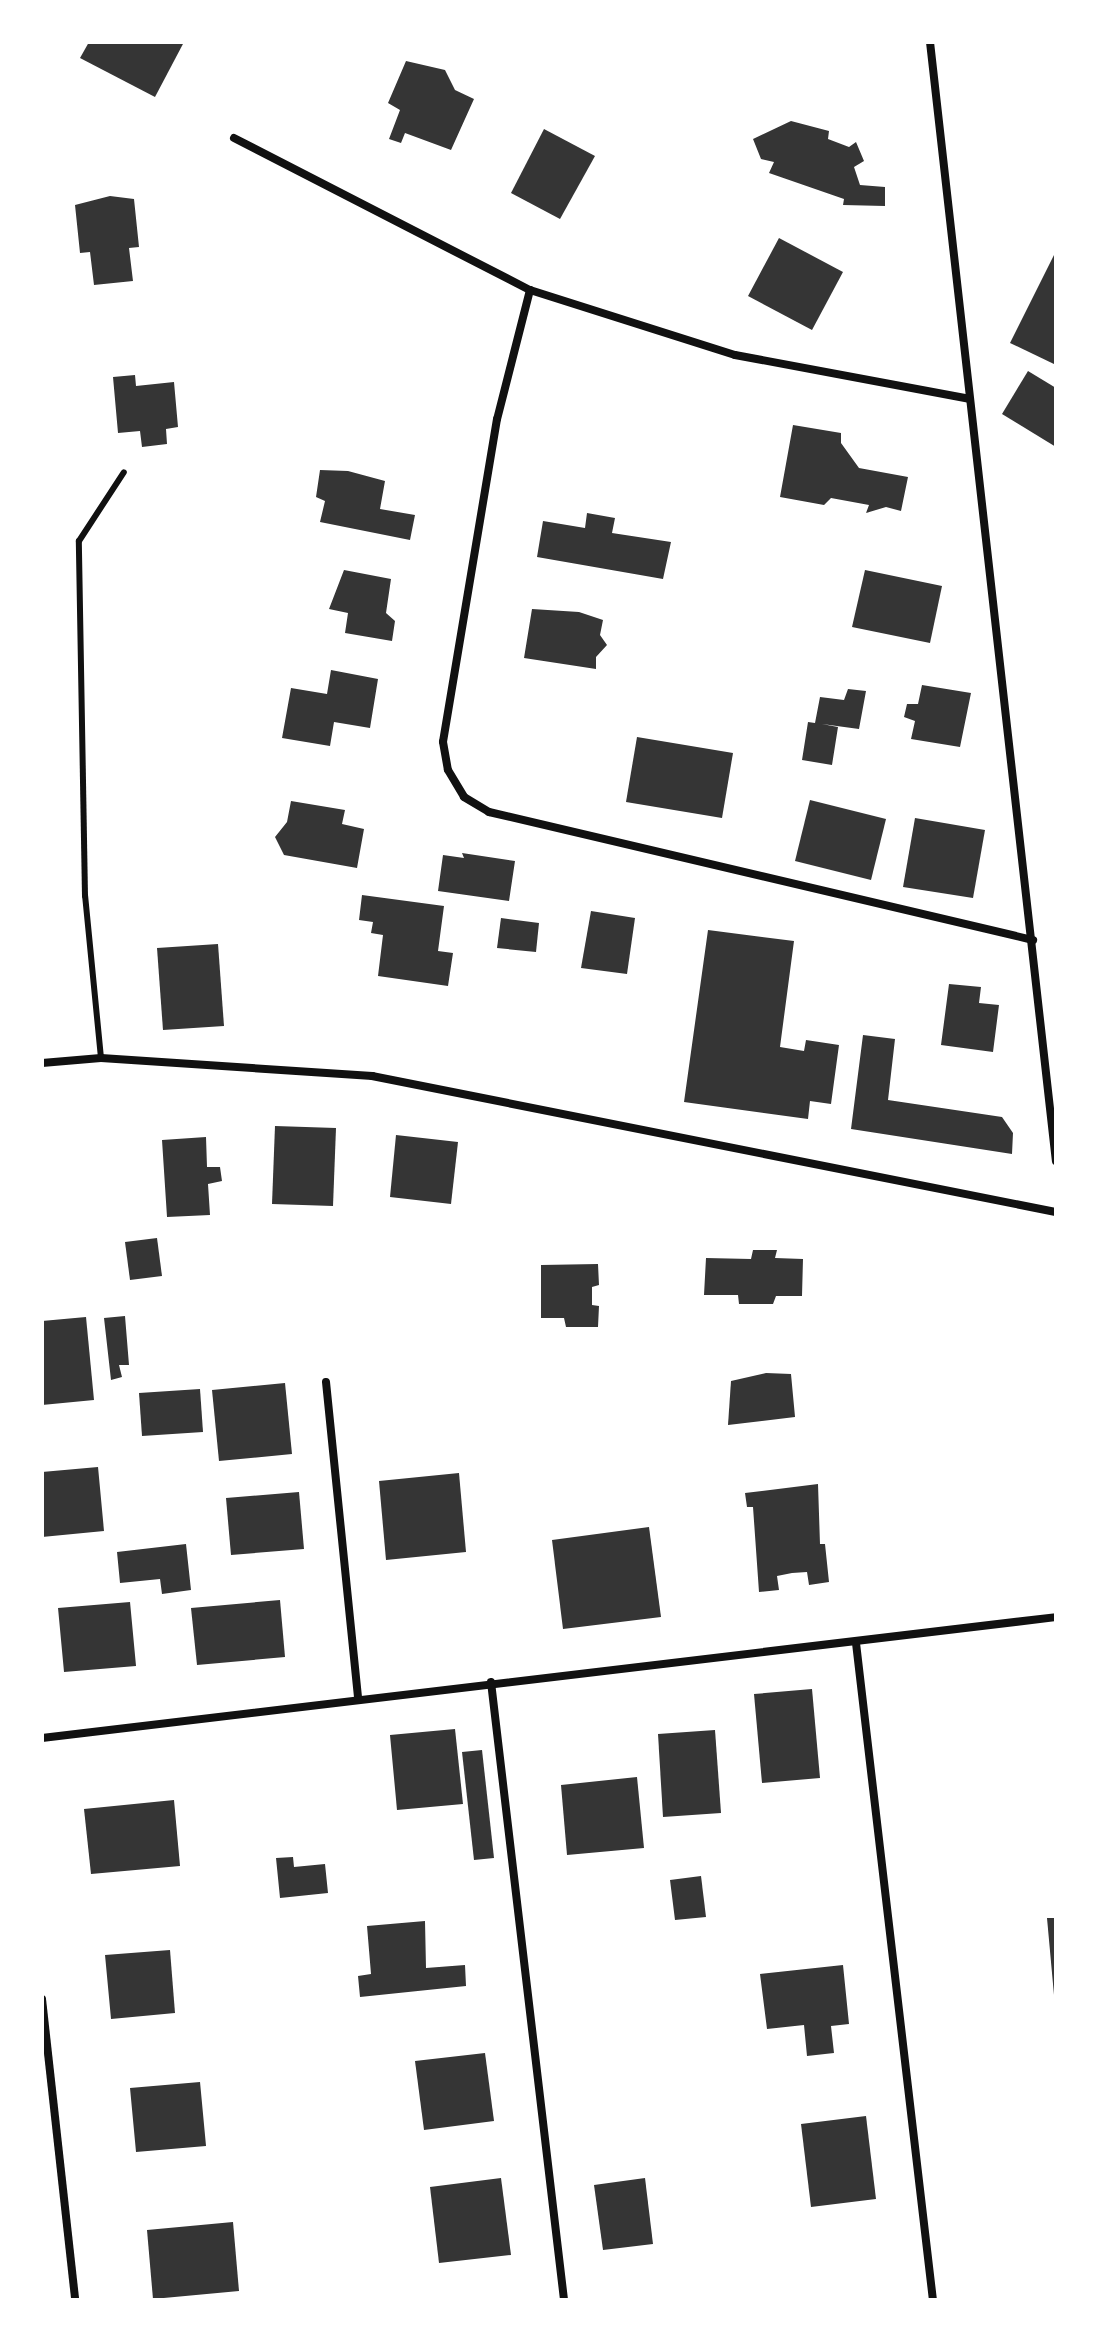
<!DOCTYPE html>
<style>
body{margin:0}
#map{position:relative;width:1098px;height:2342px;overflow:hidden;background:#fff;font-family:Ubuntu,sans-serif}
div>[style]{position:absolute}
.building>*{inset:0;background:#353535}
.service>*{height:6px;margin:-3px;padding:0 3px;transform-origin:3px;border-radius:3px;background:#111}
.minor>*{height:8px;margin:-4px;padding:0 4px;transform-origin:4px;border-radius:4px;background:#111}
span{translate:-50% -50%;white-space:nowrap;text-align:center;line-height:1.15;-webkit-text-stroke:8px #fff;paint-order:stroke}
.frame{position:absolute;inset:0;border:44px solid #fff;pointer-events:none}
</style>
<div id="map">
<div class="building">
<div style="clip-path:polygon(89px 42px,184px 42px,155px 97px,80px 58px)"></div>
<div style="clip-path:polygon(406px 61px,445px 70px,455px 90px,474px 99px,451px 150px,405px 133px,401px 143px,389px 139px,400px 110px,388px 103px)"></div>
<div style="clip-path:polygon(791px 121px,829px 131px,828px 139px,849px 147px,856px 142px,864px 161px,854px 167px,860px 185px,885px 187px,885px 206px,843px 205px,844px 199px,769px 173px,774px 162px,761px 159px,753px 139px)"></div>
<div style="clip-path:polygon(544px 129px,595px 156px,560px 219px,511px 193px)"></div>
<div style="clip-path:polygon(110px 196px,134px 199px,139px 247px,129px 248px,133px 281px,94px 285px,90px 252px,80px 253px,75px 205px)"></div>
<div style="clip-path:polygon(779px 238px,843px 272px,812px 330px,748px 296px)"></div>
<div style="clip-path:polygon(1056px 251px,1056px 365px,1010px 343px)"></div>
<div style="clip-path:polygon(1028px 371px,1056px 388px,1056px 447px,1002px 414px)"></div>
<div style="clip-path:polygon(135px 375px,136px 386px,174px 382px,178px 427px,166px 429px,167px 444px,142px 447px,140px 431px,118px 433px,113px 377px)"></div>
<div style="clip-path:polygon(793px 425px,841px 433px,841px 443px,859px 468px,908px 477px,901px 511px,886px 507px,866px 513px,869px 505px,831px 498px,824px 505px,780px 497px)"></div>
<div style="clip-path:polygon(320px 470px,348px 471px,385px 481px,380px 509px,415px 515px,410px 540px,320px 522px,325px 501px,316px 497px)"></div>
<div style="clip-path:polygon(587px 513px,615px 518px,612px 533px,671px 542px,663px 579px,537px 557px,543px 521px,585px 528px)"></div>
<div style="clip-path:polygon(344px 570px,391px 579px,386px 613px,395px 621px,392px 641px,345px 633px,348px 613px,329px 609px)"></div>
<div style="clip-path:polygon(865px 570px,942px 586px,930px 643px,852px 627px)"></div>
<div style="clip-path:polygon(532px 609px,579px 612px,603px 620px,600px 635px,607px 645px,596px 657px,596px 669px,524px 658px)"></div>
<div style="clip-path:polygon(331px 670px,378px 679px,370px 728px,334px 722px,330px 746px,282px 738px,291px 688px,327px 694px)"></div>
<div style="clip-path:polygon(922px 685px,971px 693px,960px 747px,911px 739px,915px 721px,904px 717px,907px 704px,918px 704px)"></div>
<div style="clip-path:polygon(848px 689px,866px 691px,859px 729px,822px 724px,838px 727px,832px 765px,802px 760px,808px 722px,815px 723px,820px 697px,844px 700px)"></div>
<div style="clip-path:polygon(637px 737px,733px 753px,722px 818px,626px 802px)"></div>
<div style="clip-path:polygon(810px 800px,886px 819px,871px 880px,795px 861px)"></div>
<div style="clip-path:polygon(291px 801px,345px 810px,342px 824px,364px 829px,357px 868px,284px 855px,275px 837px,287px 822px)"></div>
<div style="clip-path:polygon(915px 818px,985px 830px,973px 898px,903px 887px)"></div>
<div style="clip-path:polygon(462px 853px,515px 861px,509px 901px,438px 891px,443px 855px,464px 858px)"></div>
<div style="clip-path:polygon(362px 895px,444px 906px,438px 951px,453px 953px,448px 986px,378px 976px,383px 935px,371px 933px,373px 922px,359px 920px)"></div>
<div style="clip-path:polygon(591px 911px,635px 918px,627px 974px,581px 968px)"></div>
<div style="clip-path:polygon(501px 918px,539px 923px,536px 952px,497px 948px)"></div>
<div style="clip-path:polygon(708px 930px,794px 941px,780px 1047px,804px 1051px,806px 1040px,839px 1045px,831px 1104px,810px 1101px,808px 1119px,684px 1102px)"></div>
<div style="clip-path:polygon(218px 944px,224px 1026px,163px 1030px,157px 948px)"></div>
<div style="clip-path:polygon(949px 984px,981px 987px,979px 1003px,999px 1005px,993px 1052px,941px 1045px)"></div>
<div style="clip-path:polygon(863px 1035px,895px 1039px,888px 1100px,1002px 1117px,1013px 1133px,1012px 1154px,851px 1129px)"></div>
<div style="clip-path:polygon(275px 1126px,336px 1128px,333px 1206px,272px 1204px)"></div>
<div style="clip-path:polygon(396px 1135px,458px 1142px,451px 1204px,390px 1197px)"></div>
<div style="clip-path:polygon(206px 1137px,207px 1167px,220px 1167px,222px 1181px,208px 1184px,210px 1215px,167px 1217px,162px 1140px)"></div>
<div style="clip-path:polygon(157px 1238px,162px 1276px,130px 1280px,125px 1242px)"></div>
<div style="clip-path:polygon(753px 1250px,777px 1250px,775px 1258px,803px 1259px,802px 1296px,776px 1296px,773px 1304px,739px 1304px,738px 1295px,704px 1295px,706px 1258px,751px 1259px)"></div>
<div style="clip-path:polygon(598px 1264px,599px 1285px,592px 1287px,592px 1305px,599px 1306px,598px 1327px,566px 1327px,564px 1318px,541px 1318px,541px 1265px)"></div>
<div style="clip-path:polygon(125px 1316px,129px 1365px,119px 1365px,122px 1377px,111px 1380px,104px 1318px)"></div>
<div style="clip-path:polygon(86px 1317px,94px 1400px,42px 1405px,42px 1321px)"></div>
<div style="clip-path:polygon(766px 1373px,791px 1374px,795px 1417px,728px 1425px,731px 1381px)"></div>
<div style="clip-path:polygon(285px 1383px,292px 1454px,219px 1461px,212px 1390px)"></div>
<div style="clip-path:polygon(200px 1389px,203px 1432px,142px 1436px,139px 1393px)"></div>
<div style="clip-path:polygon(98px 1467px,104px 1531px,42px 1537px,42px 1472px)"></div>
<div style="clip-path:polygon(459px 1473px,466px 1552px,386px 1560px,379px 1481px)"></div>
<div style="clip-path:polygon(818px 1484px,820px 1544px,825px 1544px,829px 1582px,809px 1585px,807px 1572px,792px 1573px,777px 1576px,779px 1590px,759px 1592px,753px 1507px,747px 1507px,745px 1493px)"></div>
<div style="clip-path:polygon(299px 1492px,304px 1549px,231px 1555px,226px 1498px)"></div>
<div style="clip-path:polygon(649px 1527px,661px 1617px,563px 1629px,552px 1540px)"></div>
<div style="clip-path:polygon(186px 1544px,191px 1590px,162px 1594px,160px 1579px,120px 1583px,117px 1552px)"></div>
<div style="clip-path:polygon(280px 1600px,285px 1657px,197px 1665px,191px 1608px)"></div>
<div style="clip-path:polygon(130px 1602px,136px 1666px,64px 1672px,58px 1608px)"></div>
<div style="clip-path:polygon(812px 1689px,820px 1778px,762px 1783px,754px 1694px)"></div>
<div style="clip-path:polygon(455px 1729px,463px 1804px,397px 1810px,390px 1735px)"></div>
<div style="clip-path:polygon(715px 1730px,721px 1813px,663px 1817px,658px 1734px)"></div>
<div style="clip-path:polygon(482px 1750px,494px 1858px,474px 1860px,462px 1752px)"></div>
<div style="clip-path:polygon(637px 1777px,644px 1848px,567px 1855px,561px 1785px)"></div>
<div style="clip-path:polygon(174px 1800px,180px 1866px,91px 1874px,84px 1809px)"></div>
<div style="clip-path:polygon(293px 1857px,294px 1867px,325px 1864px,328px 1893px,280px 1898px,276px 1858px)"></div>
<div style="clip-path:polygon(701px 1876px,706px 1917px,675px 1920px,670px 1880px)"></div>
<div style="clip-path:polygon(1047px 1918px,1056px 1918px,1056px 1995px,1054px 1995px)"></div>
<div style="clip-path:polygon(425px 1921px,426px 1968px,465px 1965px,466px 1986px,360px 1997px,358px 1976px,371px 1974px,367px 1926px)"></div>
<div style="clip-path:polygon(170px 1950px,175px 2013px,111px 2019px,105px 1955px)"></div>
<div style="clip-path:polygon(843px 1965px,849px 2024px,831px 2026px,834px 2053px,807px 2056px,804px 2025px,767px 2029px,760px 1974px)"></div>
<div style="clip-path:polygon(485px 2053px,494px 2121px,424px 2130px,415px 2061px)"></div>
<div style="clip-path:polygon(200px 2082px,206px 2146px,136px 2152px,130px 2088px)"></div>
<div style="clip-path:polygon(866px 2116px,876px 2199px,811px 2207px,801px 2124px)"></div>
<div style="clip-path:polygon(501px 2178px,511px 2255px,439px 2263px,430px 2187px)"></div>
<div style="clip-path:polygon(645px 2178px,653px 2244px,603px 2250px,594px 2185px)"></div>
<div style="clip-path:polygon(233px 2222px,239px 2291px,153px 2299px,147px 2230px)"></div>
</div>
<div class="service">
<div style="left:101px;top:1058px;width:163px;rotate:-95.6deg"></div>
<div style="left:85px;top:896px;width:355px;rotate:-91deg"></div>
<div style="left:79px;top:541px;width:82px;rotate:-56.9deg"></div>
</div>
<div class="minor">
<div style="left:930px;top:42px;width:1126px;rotate:83.58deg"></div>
<div style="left:234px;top:138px;width:333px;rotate:27.2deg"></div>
<div style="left:530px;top:290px;width:215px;rotate:17.6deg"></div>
<div style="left:735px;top:355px;width:238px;rotate:10.6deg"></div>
<div style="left:530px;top:290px;width:133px;rotate:104.3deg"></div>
<div style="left:497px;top:419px;width:327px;rotate:99.5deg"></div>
<div style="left:443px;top:742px;width:28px;rotate:80deg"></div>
<div style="left:448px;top:770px;width:31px;rotate:59deg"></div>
<div style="left:464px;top:797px;width:29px;rotate:31deg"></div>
<div style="left:489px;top:812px;width:559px;rotate:13.24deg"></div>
<div style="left:42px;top:1063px;width:59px;rotate:-4.8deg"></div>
<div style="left:101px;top:1058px;width:272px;rotate:3.8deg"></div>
<div style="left:372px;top:1076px;width:697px;rotate:11.25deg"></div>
<div style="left:326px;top:1382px;width:317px;rotate:84.2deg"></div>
<div style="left:856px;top:1643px;width:661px;rotate:83.32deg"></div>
<div style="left:491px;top:1682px;width:622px;rotate:83.26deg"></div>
<div style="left:42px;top:1738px;width:1021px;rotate:-6.8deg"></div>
<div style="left:42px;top:1999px;width:303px;rotate:83.7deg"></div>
</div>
<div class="frame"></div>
</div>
